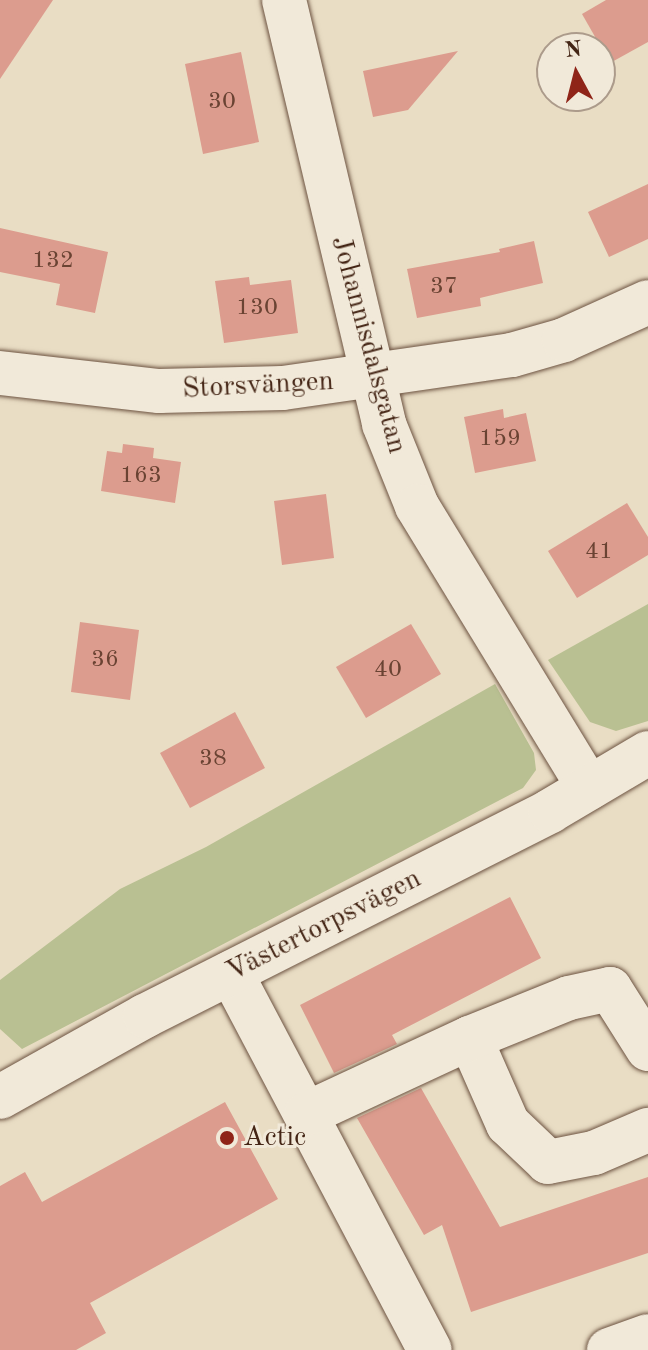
<!DOCTYPE html>
<meta charset="utf-8">
<style>
body{margin:0}
#map{position:relative;width:648px;height:1350px;overflow:hidden;background:#e9ddc4;font-family:"Old Standard TT",serif}
div>[style]{position:absolute}
.green>*{inset:0;background:#b9c092}
.building>*{inset:0;background:#dc9c8e}
.roads{filter:drop-shadow(0 0 2px #6d5341) drop-shadow(0 0 2px #6d5341)}
.minor>*{height:44px;margin:-22px;padding:0 22px;transform-origin:22px;border-radius:22px;background:#f1e9d9}
.dots>*{width:22px;height:22px;translate:-50% -50%;box-sizing:border-box;border:4px solid #f1e9d9;border-radius:50%}
span{translate:-50% -50%;white-space:nowrap;text-align:center;line-height:1.15;-webkit-text-stroke:6px #f1e9d9;paint-order:stroke}
.number-label{font-size:24px;color:#6a4333}
.number-label span{-webkit-text-stroke-width:0}
.street-label{font-size:28px;color:#442515}
.poi-label{font-size:28px;color:#442515}
.left{translate:0 -50%;text-align:left}
.north{position:absolute;left:536px;top:32px;width:80px;height:80px;box-sizing:border-box;background:#f1e9d9;border:2px solid #ac9b8b;border-radius:50%;rotate:353deg;font-size:22px;font-weight:700;line-height:32px;text-align:center;color:#442515}
.north::after{content:'';display:block;margin:auto;width:28px;height:36px;background:#8f2418;clip-path:polygon(50% 0,100% 100%,50% 72%,0 100%)}
</style>
<div id="map">
<div class="green">
<div style="clip-path:polygon(648px 604px,648px 721px,616px 731px,590px 722px,548px 660px)"></div>
<div style="clip-path:polygon(495px 684px,534px 753px,536px 770px,523px 788px,22px 1049px,0 1029px,0 980px,120px 889px,206px 847px)"></div>
</div>
<div class="building">
<div style="clip-path:polygon(0 0,53px 0,0 79px)"></div>
<div style="clip-path:polygon(606px 0,648px 0,648px 42px,610px 63px,582px 14px)"></div>
<div style="clip-path:polygon(458px 51px,408px 110px,373px 117px,363px 71px)"></div>
<div style="clip-path:polygon(241px 52px,259px 142px,203px 154px,185px 64px)"></div>
<div style="clip-path:polygon(648px 184px,648px 239px,609px 257px,588px 212px)"></div>
<div style="clip-path:polygon(0 228px,108px 252px,95px 313px,56px 305px,60px 284px,0 272px)"></div>
<div style="clip-path:polygon(534px 241px,543px 283px,480px 298px,481px 306px,417px 318px,407px 269px,500px 252px,499px 249px)"></div>
<div style="clip-path:polygon(249px 277px,250px 285px,291px 280px,298px 333px,224px 343px,215px 281px)"></div>
<div style="clip-path:polygon(503px 409px,504px 418px,526px 413px,536px 461px,475px 473px,464px 417px)"></div>
<div style="clip-path:polygon(123px 444px,154px 448px,153px 458px,181px 462px,175px 503px,101px 491px,107px 451px,122px 453px)"></div>
<div style="clip-path:polygon(326px 494px,334px 558px,282px 565px,274px 501px)"></div>
<div style="clip-path:polygon(627px 503px,648px 537px,648px 555px,577px 598px,548px 551px)"></div>
<div style="clip-path:polygon(80px 622px,139px 630px,130px 700px,71px 692px)"></div>
<div style="clip-path:polygon(411px 624px,441px 674px,366px 718px,336px 667px)"></div>
<div style="clip-path:polygon(235px 712px,265px 768px,190px 808px,160px 753px)"></div>
<div style="clip-path:polygon(510px 897px,541px 958px,392px 1035px,397px 1044px,334px 1073px,300px 1005px)"></div>
<div style="clip-path:polygon(421px 1088px,500px 1227px,648px 1177px,648px 1253px,471px 1312px,442px 1225px,424px 1235px,357px 1118px)"></div>
<div style="clip-path:polygon(225px 1102px,278px 1199px,90px 1303px,106px 1333px,76px 1350px,0 1350px,0 1186px,25px 1172px,42px 1202px)"></div>
</div>
<div class="roads">
<div class="minor">
<div style="left:284px;top:0;width:436px;rotate:76.7deg"></div>
<div style="left:384px;top:424px;width:88px;rotate:68.1deg"></div>
<div style="left:417px;top:506px;width:330px;rotate:58.6deg"></div>
<div style="left:0;top:373px;width:160px;rotate:6.5deg"></div>
<div style="left:159px;top:391px;width:124px;rotate:-1.4deg"></div>
<div style="left:283px;top:388px;width:231px;rotate:-8.2deg"></div>
<div style="left:512px;top:355px;width:54px;rotate:-16.1deg"></div>
<div style="left:564px;top:340px;width:92px;rotate:-24.3deg"></div>
<div style="left:231px;top:973px;width:426px;rotate:62.2deg"></div>
<div style="left:470px;top:1038px;width:94px;rotate:66.2deg"></div>
<div style="left:508px;top:1124px;width:55px;rotate:43.5deg"></div>
<div style="left:548px;top:1162px;width:47px;rotate:-11.1deg"></div>
<div style="left:594px;top:1153px;width:59px;rotate:-23.1deg"></div>
<div style="left:0;top:1097px;width:166px;rotate:-29.2deg"></div>
<div style="left:145px;top:1016px;width:454px;rotate:-26.8deg"></div>
<div style="left:550px;top:811px;width:114px;rotate:-30.6deg"></div>
<div style="left:306px;top:1114px;width:181px;rotate:-24.9deg"></div>
<div style="left:470px;top:1038px;width:107px;rotate:-22deg"></div>
<div style="left:569px;top:998px;width:42px;rotate:-12.4deg"></div>
<div style="left:610px;top:989px;width:71px;rotate:57.7deg"></div>
<div style="left:609px;top:1350px;width:41px;rotate:-19.7deg"></div>
</div>
</div>
<div class="dots">
<div style="left:227px;top:1138px;background:#8f2418"></div>
</div>
<div class="number-label">
<span style="left:222px;top:103px">30</span>
<span style="left:53px;top:262px">132</span>
<span style="left:444px;top:288px">37</span>
<span style="left:257px;top:309px">130</span>
<span style="left:500px;top:440px">159</span>
<span style="left:141px;top:477px">163</span>
<span style="left:599px;top:553px">41</span>
<span style="left:105px;top:661px">36</span>
<span style="left:388px;top:671px">40</span>
<span style="left:213px;top:760px">38</span>
</div>
<div class="street-label">
<span style="left:368px;top:345px;rotate:75deg">Johannisdalsgatan</span>
<span style="left:258px;top:386px;rotate:-3deg">Storsvängen</span>
<span style="left:324px;top:926px;rotate:-27deg">Västertorpsvägen</span>
</div>
<div class="poi-label">
<span class="left" style="left:243px;top:1138px">Actic</span>
</div>
<div class="north">N</div>
</div>
